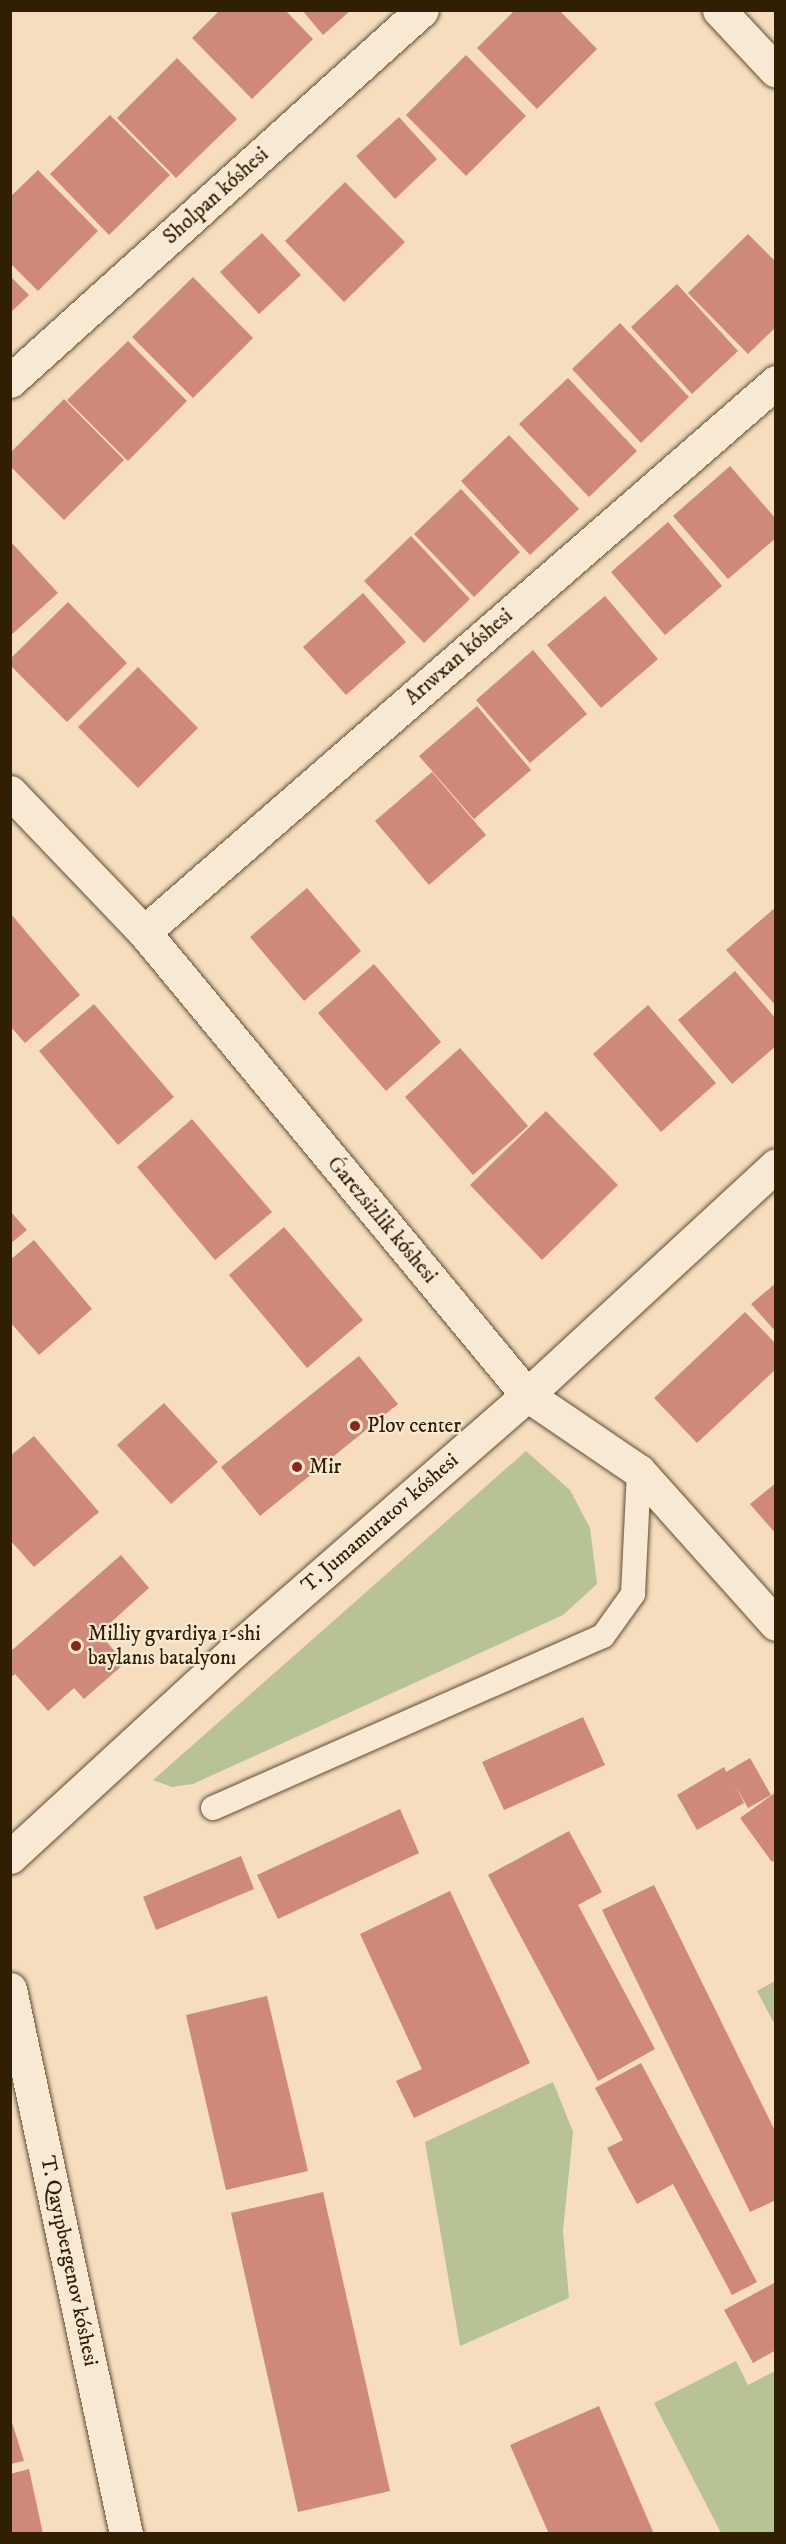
<!DOCTYPE html>
<meta charset="utf-8">
<style>
body{margin:0}
#map{position:relative;width:786px;height:2544px;overflow:hidden;background:#f5ddbe;font-family:"IM FELL DW Pica",serif}
div>[style]{position:absolute}
.green>*{inset:0;background:#b7c295}
.building>*{inset:0;background:#cf8979}
.roads{filter:drop-shadow(0 0 2px #624e32) drop-shadow(0 0 2px #624e32)}
.service>*{height:24px;margin:-12px;padding:0 12px;transform-origin:12px;border-radius:12px;background:#f8e9d5}
.minor>*{height:33px;margin:-16.5px;padding:0 16.5px;transform-origin:16.5px;border-radius:16.5px;background:#f8e9d5}
.tertiary>*{height:33px;margin:-16.5px;padding:0 16.5px;transform-origin:16.5px;border-radius:16.5px;background:#f8e9d5}
.secondary>*{height:33px;margin:-16.5px;padding:0 16.5px;transform-origin:16.5px;border-radius:16.5px;background:#f8e9d5}
.dots>*{width:16px;height:16px;translate:-50% -50%;box-sizing:border-box;border:3px solid #f8e9d5;border-radius:50%}
span{translate:-50% -50%;white-space:nowrap;text-align:center;line-height:1.15;-webkit-text-stroke:4.5px #f8e9d5;paint-order:stroke}
.street-label{font-size:21px;color:#311f04}
.poi-label{font-size:21px;color:#311f04}
.left{translate:0 -50%;text-align:left}
.frame{position:absolute;inset:0;border:12px solid #311f04;pointer-events:none}
</style>
<div id="map">
<div class="green">
<div style="clip-path:polygon(526px 1451px,570px 1490px,590px 1528px,597px 1584px,563px 1615px,193px 1784px,172px 1787px,153px 1780px)"></div>
<div style="clip-path:polygon(775px 1981px,775px 2025px,757px 1991px)"></div>
<div style="clip-path:polygon(553px 2082px,573px 2132px,563px 2231px,569px 2298px,460px 2346px,425px 2142px)"></div>
<div style="clip-path:polygon(736px 2361px,748px 2385px,775px 2371px,775px 2533px,721px 2533px,654px 2403px)"></div>
</div>
<div class="building">
<div style="clip-path:polygon(220px 10px,285px 10px,313px 39px,252px 99px,192px 38px)"></div>
<div style="clip-path:polygon(302px 10px,351px 10px,323px 35px)"></div>
<div style="clip-path:polygon(515px 10px,559px 10px,597px 49px,537px 109px,477px 48px)"></div>
<div style="clip-path:polygon(466px 55px,526px 116px,466px 176px,406px 115px)"></div>
<div style="clip-path:polygon(177px 58px,237px 119px,176px 178px,117px 118px)"></div>
<div style="clip-path:polygon(110px 115px,170px 175px,109px 235px,50px 174px)"></div>
<div style="clip-path:polygon(399px 117px,437px 159px,395px 199px,356px 156px)"></div>
<div style="clip-path:polygon(38px 170px,98px 231px,38px 291px,10px 263px,10px 197px)"></div>
<div style="clip-path:polygon(345px 182px,405px 242px,344px 302px,285px 241px)"></div>
<div style="clip-path:polygon(262px 233px,301px 275px,259px 314px,220px 272px)"></div>
<div style="clip-path:polygon(748px 234px,776px 262px,776px 327px,748px 354px,688px 293px)"></div>
<div style="clip-path:polygon(10px 276px,29px 295px,10px 313px)"></div>
<div style="clip-path:polygon(193px 277px,253px 338px,193px 398px,132px 337px)"></div>
<div style="clip-path:polygon(677px 284px,738px 351px,692px 394px,631px 327px)"></div>
<div style="clip-path:polygon(620px 323px,689px 397px,641px 443px,572px 369px)"></div>
<div style="clip-path:polygon(128px 341px,187px 401px,128px 461px,67px 400px)"></div>
<div style="clip-path:polygon(568px 378px,637px 451px,589px 497px,519px 424px)"></div>
<div style="clip-path:polygon(64px 399px,124px 460px,64px 520px,10px 466px,10px 453px)"></div>
<div style="clip-path:polygon(509px 435px,579px 509px,530px 555px,461px 481px)"></div>
<div style="clip-path:polygon(730px 466px,776px 519px,776px 538px,728px 579px,673px 516px)"></div>
<div style="clip-path:polygon(461px 489px,520px 552px,474px 597px,414px 534px)"></div>
<div style="clip-path:polygon(668px 522px,722px 586px,665px 635px,611px 572px)"></div>
<div style="clip-path:polygon(411px 536px,470px 599px,424px 643px,364px 581px)"></div>
<div style="clip-path:polygon(10px 541px,58px 593px,10px 636px)"></div>
<div style="clip-path:polygon(363px 593px,406px 642px,346px 695px,303px 647px)"></div>
<div style="clip-path:polygon(605px 596px,658px 659px,601px 708px,547px 645px)"></div>
<div style="clip-path:polygon(68px 602px,127px 663px,67px 722px,10px 665px,10px 659px)"></div>
<div style="clip-path:polygon(533px 650px,587px 714px,530px 763px,476px 700px)"></div>
<div style="clip-path:polygon(138px 667px,198px 728px,138px 788px,78px 727px)"></div>
<div style="clip-path:polygon(477px 706px,531px 770px,474px 819px,419px 756px)"></div>
<div style="clip-path:polygon(432px 772px,486px 835px,429px 885px,375px 821px)"></div>
<div style="clip-path:polygon(307px 888px,361px 951px,304px 1001px,250px 937px)"></div>
<div style="clip-path:polygon(776px 907px,776px 1006px,726px 950px)"></div>
<div style="clip-path:polygon(10px 913px,80px 995px,25px 1043px,10px 1026px)"></div>
<div style="clip-path:polygon(374px 964px,441px 1042px,386px 1091px,318px 1013px)"></div>
<div style="clip-path:polygon(735px 971px,776px 1019px,776px 1046px,732px 1084px,678px 1020px)"></div>
<div style="clip-path:polygon(94px 1004px,174px 1097px,118px 1145px,39px 1051px)"></div>
<div style="clip-path:polygon(648px 1005px,716px 1083px,661px 1132px,593px 1054px)"></div>
<div style="clip-path:polygon(460px 1048px,528px 1126px,473px 1175px,405px 1097px)"></div>
<div style="clip-path:polygon(546px 1111px,618px 1185px,542px 1260px,470px 1185px)"></div>
<div style="clip-path:polygon(192px 1119px,272px 1212px,215px 1260px,137px 1167px)"></div>
<div style="clip-path:polygon(10px 1211px,27px 1230px,10px 1244px)"></div>
<div style="clip-path:polygon(284px 1227px,363px 1320px,307px 1368px,229px 1275px)"></div>
<div style="clip-path:polygon(34px 1240px,92px 1309px,39px 1355px,10px 1322px,10px 1260px)"></div>
<div style="clip-path:polygon(776px 1283px,776px 1332px,751px 1304px)"></div>
<div style="clip-path:polygon(745px 1312px,776px 1344px,776px 1369px,697px 1443px,654px 1398px)"></div>
<div style="clip-path:polygon(359px 1356px,398px 1404px,260px 1516px,221px 1467px)"></div>
<div style="clip-path:polygon(164px 1403px,218px 1462px,171px 1504px,117px 1445px)"></div>
<div style="clip-path:polygon(34px 1436px,99px 1512px,34px 1567px,10px 1540px,10px 1456px)"></div>
<div style="clip-path:polygon(776px 1483px,776px 1534px,750px 1504px)"></div>
<div style="clip-path:polygon(121px 1555px,149px 1588px,99px 1633px,125px 1663px,84px 1699px,74px 1688px,48px 1711px,15px 1674px,10px 1678px,10px 1652px)"></div>
<div style="clip-path:polygon(583px 1717px,605px 1765px,504px 1810px,482px 1762px)"></div>
<div style="clip-path:polygon(750px 1758px,771px 1795px,748px 1808px,735px 1785px,744px 1803px,697px 1830px,677px 1795px,724px 1767px,726px 1772px)"></div>
<div style="clip-path:polygon(776px 1792px,776px 1859px,772px 1862px,740px 1818px)"></div>
<div style="clip-path:polygon(400px 1809px,419px 1853px,278px 1919px,257px 1875px)"></div>
<div style="clip-path:polygon(569px 1831px,602px 1892px,578px 1905px,655px 2049px,598px 2081px,488px 1875px)"></div>
<div style="clip-path:polygon(241px 1856px,254px 1889px,156px 1930px,143px 1897px)"></div>
<div style="clip-path:polygon(654px 1885px,776px 2133px,776px 2200px,750px 2212px,602px 1910px)"></div>
<div style="clip-path:polygon(450px 1891px,530px 2063px,414px 2118px,396px 2081px,422px 2069px,360px 1934px)"></div>
<div style="clip-path:polygon(267px 1996px,308px 2171px,226px 2190px,186px 2015px)"></div>
<div style="clip-path:polygon(641px 2063px,757px 2282px,732px 2295px,673px 2184px,637px 2204px,607px 2148px,623px 2140px,595px 2088px)"></div>
<div style="clip-path:polygon(323px 2192px,390px 2491px,298px 2512px,231px 2213px)"></div>
<div style="clip-path:polygon(776px 2282px,776px 2350px,753px 2363px,724px 2310px)"></div>
<div style="clip-path:polygon(599px 2406px,654px 2534px,549px 2534px,510px 2445px)"></div>
<div style="clip-path:polygon(10px 2416px,24px 2461px,10px 2464px)"></div>
<div style="clip-path:polygon(29px 2469px,43px 2534px,10px 2534px,10px 2474px)"></div>
</div>
<div class="roads">
<div class="service">
<div style="left:213px;top:1808px;width:426px;rotate:-23.8deg"></div>
<div style="left:603px;top:1636px;width:52px;rotate:-54.5deg"></div>
<div style="left:633px;top:1594px;width:123px;rotate:-87.2deg"></div>
</div>
<div class="minor">
<div style="left:719px;top:10px;width:83px;rotate:46.9deg"></div>
<div style="left:10px;top:381px;width:554px;rotate:-42deg"></div>
<div style="left:10px;top:792px;width:194px;rotate:46.3deg"></div>
<div style="left:144px;top:932px;width:601px;rotate:50.4deg"></div>
<div style="left:527px;top:1395px;width:135px;rotate:34.2deg"></div>
<div style="left:639px;top:1471px;width:205px;rotate:48.2deg"></div>
<div style="left:144px;top:932px;width:838px;rotate:-41.03deg"></div>
</div>
<div class="tertiary">
<div style="left:10px;top:1989px;width:557px;rotate:77.98deg"></div>
</div>
<div class="secondary">
<div style="left:10px;top:1857px;width:315px;rotate:-42.6deg"></div>
<div style="left:242px;top:1644px;width:378px;rotate:-41.1deg"></div>
<div style="left:527px;top:1395px;width:339px;rotate:-42.7deg"></div>
</div>
</div>
<div class="dots">
<div style="left:355px;top:1426px;background:#8f2418"></div>
<div style="left:297px;top:1467px;background:#8f2418"></div>
<div style="left:76px;top:1646px;background:#8f2418"></div>
</div>
<div class="street-label">
<span style="left:216px;top:196px;rotate:-42deg">Sholpan kóshesi</span>
<span style="left:459px;top:657px;rotate:-41deg">Arıwxan kóshesi</span>
<span style="left:382px;top:1220px;rotate:50deg">Ǵarezsizlik kóshesi</span>
<span style="left:380px;top:1523px;rotate:-41deg">T. Jumamuratov kóshesi</span>
<span style="left:69px;top:2261px;rotate:78deg">T. Qayıpbergenov kóshesi</span>
</div>
<div class="poi-label">
<span class="left" style="left:367px;top:1426px">Plov center</span>
<span class="left" style="left:309px;top:1467px">Mir</span>
<span class="left" style="left:88px;top:1646px">Milliy gvardiya 1-shi<br>baylanıs batalyonı</span>
</div>
<div class="frame"></div>
</div>
